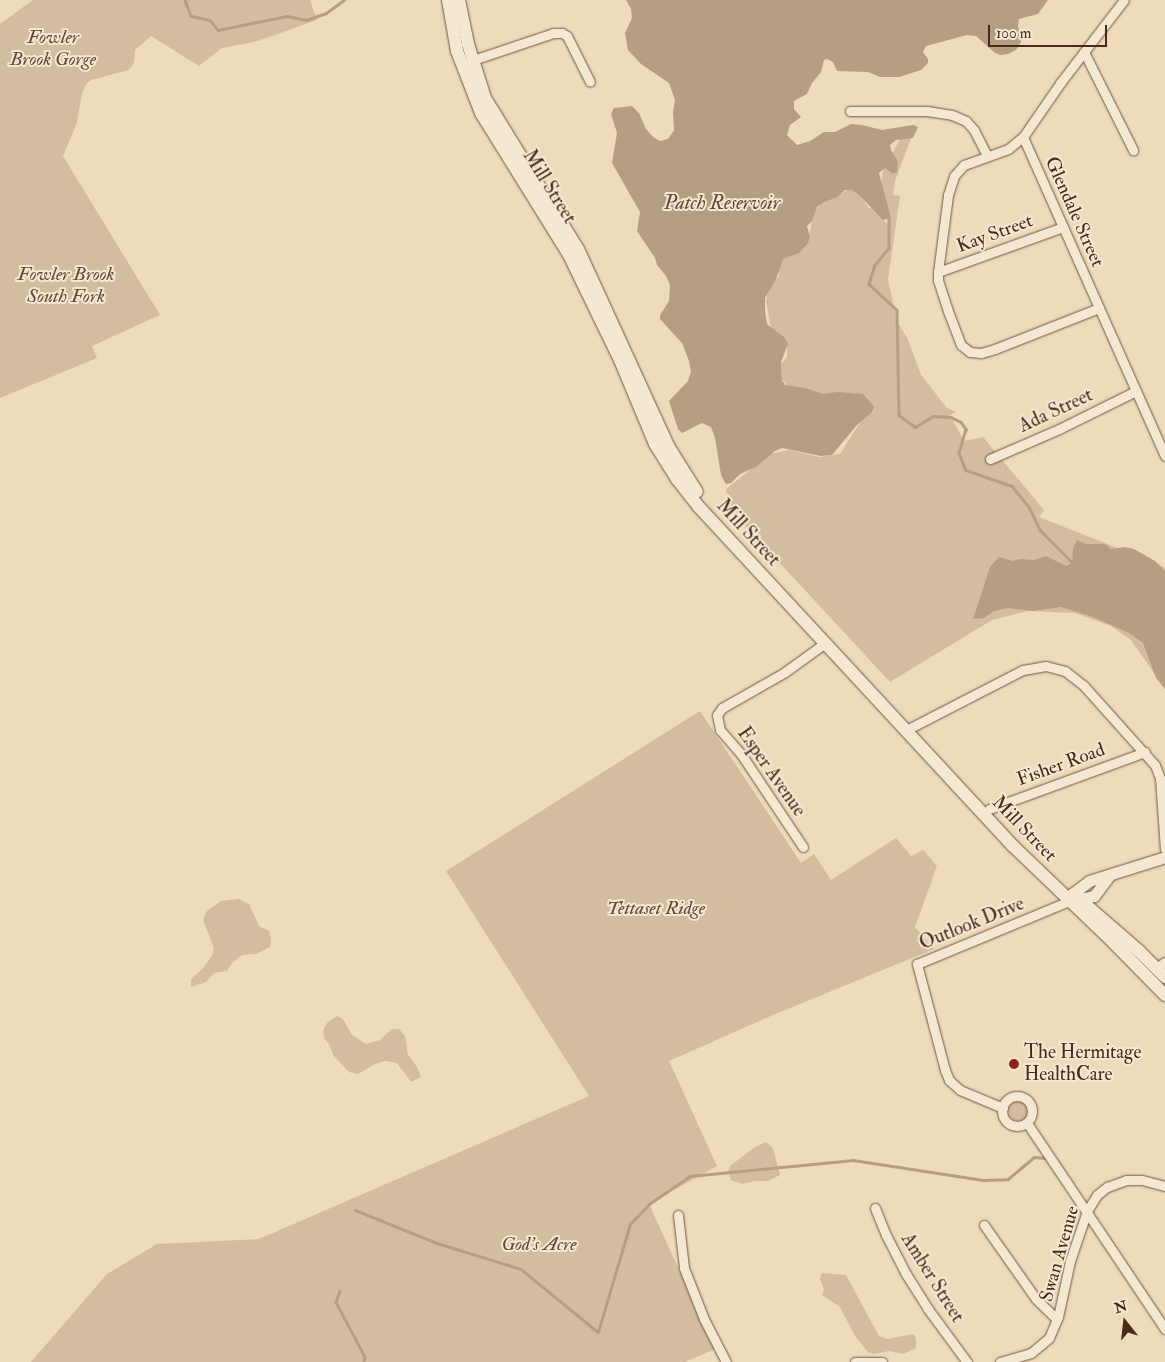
<!DOCTYPE html>
<style>
body{margin:0}
#map{position:relative;width:1165px;height:1362px;overflow:hidden;background:#eedbba;font-family:"IM FELL Double Pica",serif}
div>[style]{position:absolute}
.green>*{inset:0;background:#d2bd9e}
.round{border-radius:50%}
.water>*{inset:0;background:#b59f83}
.stream>*{height:2.5px;margin:-1.25px;padding:0 1.25px;transform-origin:1.25px;border-radius:1.25px;background:#b59f83}
.roads{filter:drop-shadow(0 0 1px #715640) drop-shadow(0 0 1px #715640)}
.minor>*{height:9px;margin:-4.5px;padding:0 4.5px;transform-origin:4.5px;border-radius:4.5px;background:#f4e8d2}
.minor>.ring{margin:-4.5px;padding:0;box-sizing:content-box;background:none;border:9px solid #f4e8d2;border-radius:50%}
.tertiary>*{height:11px;margin:-5.5px;padding:0 5.5px;transform-origin:5.5px;border-radius:5.5px;background:#f4e8d2}
.secondary>*{height:12px;margin:-6px;padding:0 6px;transform-origin:6px;border-radius:6px;background:#f4e8d2}
.dots>*{width:14px;height:14px;translate:-50% -50%;box-sizing:border-box;border:2px solid #f4e8d2;border-radius:50%}
span{translate:-50% -50%;white-space:nowrap;text-align:center;line-height:1.15;-webkit-text-stroke:4px #f4e8d2;paint-order:stroke}
.park-label{font-size:19px;color:#634733;font-style:italic}
.street-label{font-size:19px;color:#472a18}
.poi-label{font-size:19px;color:#472a18}
.left{translate:0 -50%;text-align:left}
.water-label{font-size:20px;color:#624733;font-style:italic}
.north{position:absolute;left:1100px;top:1297px;width:50px;height:50px;-webkit-text-stroke:4px #f4e8d2;paint-order:stroke;rotate:344deg;font-size:14px;font-weight:700;line-height:20px;text-align:center;color:#472a18}
.north::after{content:'';display:block;margin:auto;width:18px;height:22px;background:#472a18;clip-path:polygon(50% 0,100% 100%,50% 72%,0 100%)}
.scale{position:absolute;left:988px;top:25px;width:119px;height:22px;box-sizing:border-box;border:2px solid #472a18;border-top:0;padding-left:6px;font-size:15px;line-height:18px;white-space:nowrap;color:#472a18;-webkit-text-stroke:4px #f4e8d2;paint-order:stroke}
</style>
<div id="map">
<div class="green">
<div style="clip-path:polygon(33px 0,310px 0,317px 20px,258px 41px,222px 48px,199px 66px,151px 36px,135px 50px,134px 63px,129px 70px,91px 80px,86px 84px,82px 93px,77px 123px,63px 156px,160px 315px,92px 346px,97px 358px,0 398px,0 24px)"></div>
<div style="clip-path:polygon(911px 138px,895px 181px,893px 195px,900px 196px,888px 280px,897px 321px,908px 340px,921px 375px,947px 408px,956px 412px,950px 415px,964px 441px,983px 437px,1044px 510px,1039px 517px,1143px 558px,1146px 557px,1165px 568px,1165px 689px,1131px 640px,1111px 626px,1075px 613px,1028px 611px,992px 620px,890px 682px,728px 507px,726px 489px,770px 454px,789px 450px,820px 457px,840px 454px,861px 421px,873px 411px,871px 404px,854px 393px,827px 395px,789px 388px,782px 379px,781px 364px,787px 357px,787px 348px,771px 328px,766px 301px,768px 292px,779px 276px,780px 260px,809px 238px,813px 214px,821px 203px,850px 189px,856px 191px,869px 208px,876px 210px,886px 223px,891px 222px,881px 183px,883px 171px,900px 139px)"></div>
<div style="clip-path:polygon(700px 711px,801px 863px,814px 854px,831px 880px,896px 838px,911px 856px,923px 850px,937px 866px,915px 927px,934px 949px,773px 1015px,669px 1061px,717px 1166px,649px 1204px,715px 1349px,685px 1362px,31px 1362px,107px 1274px,157px 1244px,259px 1239px,589px 1096px,446px 871px)"></div>
<div style="clip-path:polygon(239px 899px,249px 904px,259px 926px,269px 931px,271px 938px,270px 947px,256px 954px,242px 955px,232px 963px,227px 971px,214px 973px,206px 982px,191px 987px,191px 979px,203px 968px,213px 954px,214px 948px,203px 920px,207px 911px,221px 901px)"></div>
<div style="clip-path:polygon(337px 1016px,343px 1019px,352px 1035px,366px 1044px,380px 1040px,392px 1029px,399px 1029px,405px 1036px,408px 1055px,417px 1067px,421px 1077px,411px 1082px,397px 1063px,385px 1061px,375px 1064px,358px 1074px,349px 1072px,334px 1056px,329px 1044px,324px 1038px,323px 1031px,327px 1023px)"></div>
<div class="round" style="left:1008px;top:1101px;width:20px;height:20px"></div>
<div style="clip-path:polygon(766px 1142px,773px 1148px,780px 1175px,768px 1181px,754px 1181px,742px 1184px,731px 1180px,728px 1171px,730px 1166px,755px 1147px)"></div>
<div style="clip-path:polygon(822px 1273px,846px 1275px,879px 1336px,888px 1339px,913px 1334px,916px 1338px,916px 1348px,903px 1354px,889px 1351px,874px 1354px,868px 1352px,855px 1336px,840px 1307px,822px 1295px,824px 1289px,820px 1279px)"></div>
</div>
<div class="water">
<div style="clip-path:polygon(626px 0,1048px 0,1038px 14px,1019px 19px,1018px 26px,1021px 42px,1016px 50px,1008px 54px,1001px 55px,995px 53px,976px 36px,967px 35px,926px 46px,923px 52px,928px 59px,928px 63px,921px 70px,899px 77px,880px 77px,868px 72px,837px 71px,833px 62px,827px 59px,824px 60px,821px 72px,812px 83px,807px 94px,794px 101px,794px 109px,801px 117px,790px 125px,787px 135px,797px 145px,810px 141px,824px 132px,835px 132px,851px 124px,862px 125px,882px 130px,913px 125px,918px 127px,913px 138px,896px 140px,890px 145px,891px 150px,898px 162px,897px 172px,893px 174px,885px 168px,879px 173px,891px 218px,883px 220px,857px 193px,851px 190px,845px 190px,837px 197px,822px 203px,817px 207px,812px 221px,807px 226px,810px 237px,808px 243px,799px 253px,783px 259px,776px 280px,765px 298px,765px 311px,767px 324px,785px 338px,788px 344px,781px 362px,782px 380px,785px 385px,805px 388px,823px 394px,837px 392px,863px 394px,872px 404px,874px 407px,872px 412px,857px 425px,832px 455px,821px 456px,782px 448px,775px 451px,756px 467px,740px 474px,731px 483px,726px 484px,721px 475px,715px 438px,711px 427px,702px 423px,682px 433px,678px 429px,669px 401px,688px 381px,691px 372px,689px 361px,682px 343px,660px 319px,660px 315px,669px 301px,670px 285px,666px 276px,657px 265px,655px 258px,637px 231px,640px 212px,612px 163px,617px 133px,611px 114px,614px 108px,632px 106px,639px 113px,646px 129px,653px 137px,660px 141px,668px 139px,674px 130px,673px 112px,675px 100px,669px 83px,641px 64px,628px 50px,625px 33px,632px 18px,631px 9px)"></div>
<div style="clip-path:polygon(1077px 540px,1086px 544px,1105px 544px,1111px 549px,1124px 547px,1134px 549px,1155px 561px,1165px 571px,1165px 689px,1156px 678px,1143px 643px,1129px 633px,1093px 617px,1061px 607px,1033px 611px,1008px 608px,994px 611px,984px 618px,973px 619px,990px 567px,999px 557px,1013px 561px,1020px 559px,1034px 560px,1046px 556px,1066px 566px,1072px 563px,1073px 548px)"></div>
</div>
<div class="stream">
<div style="left:185px;top:0;width:17px;rotate:69deg"></div>
<div style="left:191px;top:16px;width:19px;rotate:12deg"></div>
<div style="left:210px;top:20px;width:13px;rotate:51deg"></div>
<div style="left:218px;top:30px;width:70px;rotate:-11.5deg"></div>
<div style="left:287px;top:16px;width:19px;rotate:12deg"></div>
<div style="left:306px;top:20px;width:21px;rotate:-19deg"></div>
<div style="left:326px;top:13px;width:22px;rotate:-36deg"></div>
<div style="left:889px;top:218px;width:30px;rotate:90deg"></div>
<div style="left:889px;top:248px;width:22px;rotate:129deg"></div>
<div style="left:875px;top:265px;width:20px;rotate:108deg"></div>
<div style="left:869px;top:284px;width:38px;rotate:43deg"></div>
<div style="left:897px;top:310px;width:105px;rotate:88.9deg"></div>
<div style="left:899px;top:415px;width:20px;rotate:37deg"></div>
<div style="left:915px;top:427px;width:21px;rotate:-31deg"></div>
<div style="left:933px;top:416px;width:18px;rotate:3deg"></div>
<div style="left:951px;top:417px;width:11px;rotate:27deg"></div>
<div style="left:961px;top:422px;width:9px;rotate:54deg"></div>
<div style="left:966px;top:429px;width:25px;rotate:106deg"></div>
<div style="left:959px;top:453px;width:18px;rotate:68deg"></div>
<div style="left:966px;top:470px;width:49px;rotate:19.2deg"></div>
<div style="left:1012px;top:486px;width:27px;rotate:51deg"></div>
<div style="left:1029px;top:507px;width:25px;rotate:64deg"></div>
<div style="left:1040px;top:530px;width:48px;rotate:45deg"></div>
<div style="left:355px;top:1210px;width:88px;rotate:21.9deg"></div>
<div style="left:437px;top:1243px;width:88px;rotate:17.2deg"></div>
<div style="left:521px;top:1269px;width:99px;rotate:39.3deg"></div>
<div style="left:598px;top:1332px;width:113px;rotate:-73.5deg"></div>
<div style="left:630px;top:1224px;width:28px;rotate:-46deg"></div>
<div style="left:649px;top:1204px;width:50px;rotate:-34.3deg"></div>
<div style="left:690px;top:1176px;width:164px;rotate:-5.6deg"></div>
<div style="left:853px;top:1160px;width:133px;rotate:8.7deg"></div>
<div style="left:984px;top:1180px;width:24px;rotate:-2deg"></div>
<div style="left:1008px;top:1179px;width:34px;rotate:-40deg"></div>
<div style="left:1034px;top:1157px;width:12px;rotate:5deg"></div>
<div style="left:340px;top:1291px;width:12px;rotate:110deg"></div>
<div style="left:336px;top:1302px;width:62px;rotate:62.2deg"></div>
<div style="left:365px;top:1357px;width:5px;rotate:101deg"></div>
</div>
<div class="roads">
<div class="minor">
<div style="left:1084px;top:52px;width:110px;rotate:63.4deg"></div>
<div style="left:473px;top:60px;width:84px;rotate:-18.6deg"></div>
<div style="left:553px;top:33px;width:9px"></div>
<div style="left:562px;top:33px;width:6px;rotate:31deg"></div>
<div style="left:567px;top:36px;width:51px;rotate:63.4deg"></div>
<div style="left:850px;top:111px;width:77px"></div>
<div style="left:927px;top:111px;width:25px;rotate:9deg"></div>
<div style="left:952px;top:115px;width:15px;rotate:23deg"></div>
<div style="left:966px;top:121px;width:12px;rotate:48deg"></div>
<div style="left:974px;top:130px;width:28px;rotate:63deg"></div>
<div style="left:1023px;top:137px;width:349px;rotate:66deg"></div>
<div style="left:938px;top:272px;width:133px;rotate:-19.8deg"></div>
<div style="left:1099px;top:308px;width:112px;rotate:158.5deg"></div>
<div style="left:995px;top:349px;width:15px;rotate:164deg"></div>
<div style="left:981px;top:353px;width:11px;rotate:-175deg"></div>
<div style="left:970px;top:352px;width:11px;rotate:-142deg"></div>
<div style="left:961px;top:345px;width:36px;rotate:-111deg"></div>
<div style="left:948px;top:311px;width:32px;rotate:-108deg"></div>
<div style="left:938px;top:281px;width:9px;rotate:-90deg"></div>
<div style="left:938px;top:272px;width:78px;rotate:-82.6deg"></div>
<div style="left:948px;top:195px;width:20px;rotate:-72deg"></div>
<div style="left:954px;top:176px;width:15px;rotate:-48deg"></div>
<div style="left:964px;top:165px;width:47px;rotate:-20deg"></div>
<div style="left:1008px;top:149px;width:19px;rotate:-39deg"></div>
<div style="left:1023px;top:137px;width:67px;rotate:-55.4deg"></div>
<div style="left:1061px;top:82px;width:103px;rotate:-52.5deg"></div>
<div style="left:990px;top:459px;width:75px;rotate:-23.5deg"></div>
<div style="left:1059px;top:429px;width:86px;rotate:-26.3deg"></div>
<div style="left:912px;top:727px;width:125px;rotate:-27.2deg"></div>
<div style="left:1023px;top:670px;width:23px;rotate:-10deg"></div>
<div style="left:1046px;top:666px;width:20px;rotate:15deg"></div>
<div style="left:1065px;top:671px;width:24px;rotate:38deg"></div>
<div style="left:1084px;top:686px;width:106px;rotate:48.1deg"></div>
<div style="left:1155px;top:765px;width:14px;rotate:69deg"></div>
<div style="left:1160px;top:778px;width:71px;rotate:86deg"></div>
<div style="left:989px;top:809px;width:166px;rotate:-20.1deg"></div>
<div style="left:803px;top:847px;width:112px;rotate:-123.7deg"></div>
<div style="left:741px;top:754px;width:32px;rotate:-131deg"></div>
<div style="left:720px;top:730px;width:15px;rotate:-101deg"></div>
<div style="left:717px;top:715px;width:9px;rotate:-54deg"></div>
<div style="left:722px;top:708px;width:73px;rotate:-29.7deg"></div>
<div style="left:785px;top:672px;width:49px;rotate:-35.9deg"></div>
<div style="left:1156px;top:968px;width:11px;rotate:-34deg"></div>
<div class="ring" style="left:1002px;top:1096px;width:21px;height:21px"></div>
<div style="left:1003px;top:1108px;width:47px;rotate:-157.3deg"></div>
<div style="left:960px;top:1090px;width:15px;rotate:-138deg"></div>
<div style="left:949px;top:1080px;width:11px;rotate:-112deg"></div>
<div style="left:945px;top:1070px;width:110px;rotate:-104.8deg"></div>
<div style="left:917px;top:964px;width:165px;rotate:-22.5deg"></div>
<div style="left:1027px;top:1123px;width:248px;rotate:56.2deg"></div>
<div style="left:875px;top:1208px;width:29px;rotate:68deg"></div>
<div style="left:886px;top:1235px;width:44px;rotate:62.9deg"></div>
<div style="left:906px;top:1274px;width:41px;rotate:57.8deg"></div>
<div style="left:928px;top:1309px;width:66px;rotate:53.7deg"></div>
<div style="left:678px;top:1215px;width:53px;rotate:83.5deg"></div>
<div style="left:684px;top:1268px;width:55px;rotate:68.6deg"></div>
<div style="left:704px;top:1319px;width:48px;rotate:62.9deg"></div>
<div style="left:984px;top:1225px;width:90px;rotate:54.9deg"></div>
<div style="left:1036px;top:1299px;width:29px;rotate:44deg"></div>
<div style="left:855px;top:1362px;width:27px"></div>
<div style="left:1000px;top:1362px;width:32px;rotate:-16deg"></div>
<div style="left:1031px;top:1353px;width:23px;rotate:-40deg"></div>
<div style="left:1049px;top:1338px;width:23px;rotate:-67deg"></div>
<div style="left:1058px;top:1317px;width:57px;rotate:-77.9deg"></div>
<div style="left:1070px;top:1261px;width:53px;rotate:-71.2deg"></div>
<div style="left:1087px;top:1211px;width:19px;rotate:-58deg"></div>
<div style="left:1097px;top:1195px;width:13px;rotate:-39deg"></div>
<div style="left:1107px;top:1187px;width:20px;rotate:-20deg"></div>
<div style="left:1126px;top:1180px;width:16px"></div>
<div style="left:1142px;top:1180px;width:24px;rotate:15deg"></div>
</div>
<div class="tertiary">
<div style="left:1074px;top:900px;width:20px;rotate:-11deg"></div>
<div style="left:1094px;top:896px;width:25px;rotate:-53deg"></div>
<div style="left:1069px;top:901px;width:8px;rotate:-67deg"></div>
<div style="left:1072px;top:894px;width:21px;rotate:-37deg"></div>
<div style="left:1089px;top:881px;width:80px;rotate:-17.5deg"></div>
</div>
<div class="secondary">
<div style="left:448px;top:0;width:52px;rotate:80deg"></div>
<div style="left:457px;top:51px;width:66px;rotate:68.8deg"></div>
<div style="left:481px;top:113px;width:167px;rotate:58.2deg"></div>
<div style="left:569px;top:255px;width:117px;rotate:64.1deg"></div>
<div style="left:620px;top:360px;width:91px;rotate:67.4deg"></div>
<div style="left:655px;top:444px;width:41px;rotate:57.8deg"></div>
<div style="left:677px;top:479px;width:36px;rotate:52deg"></div>
<div style="left:699px;top:507px;width:462px;rotate:47.2deg"></div>
<div style="left:1013px;top:846px;width:140px;rotate:43.8deg"></div>
<div style="left:1114px;top:943px;width:73px;rotate:45.6deg"></div>
<div style="left:459px;top:0;width:45px;rotate:78.4deg"></div>
<div style="left:468px;top:44px;width:57px;rotate:72.5deg"></div>
<div style="left:485px;top:98px;width:177px;rotate:58.4deg"></div>
<div style="left:578px;top:249px;width:217px;rotate:65.4deg"></div>
<div style="left:668px;top:446px;width:54px;rotate:57.8deg"></div>
<div style="left:1078px;top:898px;width:81px;rotate:41deg"></div>
<div style="left:1139px;top:951px;width:37px;rotate:45deg"></div>
</div>
</div>
<div class="dots">
<div style="left:1014px;top:1064px;background:#8f2418"></div>
</div>
<div class="park-label">
<span style="left:53px;top:49px">Fowler<br>Brook Gorge</span>
<span style="left:66px;top:286px">Fowler Brook<br>South Fork</span>
<span style="left:656px;top:909px">Tettaset Ridge</span>
<span style="left:539px;top:1245px">God's Acre</span>
</div>
<div class="street-label">
<span style="left:549px;top:187px;rotate:58deg">Mill Street</span>
<span style="left:1074px;top:212px;rotate:66deg">Glendale Street</span>
<span style="left:995px;top:234px;rotate:-20deg">Kay Street</span>
<span style="left:1056px;top:411px;rotate:-25deg">Ada Street</span>
<span style="left:748px;top:533px;rotate:47deg">Mill Street</span>
<span style="left:1061px;top:765px;rotate:-20deg">Fisher Road</span>
<span style="left:771px;top:772px;rotate:55deg">Esper Avenue</span>
<span style="left:1024px;top:829px;rotate:46deg">Mill Street</span>
<span style="left:972px;top:924px;rotate:-22deg">Outlook Drive</span>
<span style="left:1060px;top:1254px;rotate:-74deg">Swan Avenue</span>
<span style="left:932px;top:1278px;rotate:58deg">Amber Street</span>
</div>
<div class="poi-label">
<span class="left" style="left:1024px;top:1064px">The Hermitage<br>HealthCare</span>
</div>
<div class="water-label">
<span style="left:722px;top:202px">Patch Reservoir</span>
</div>
<div class="north">N</div>
<div class="scale">100 m</div>
</div>
